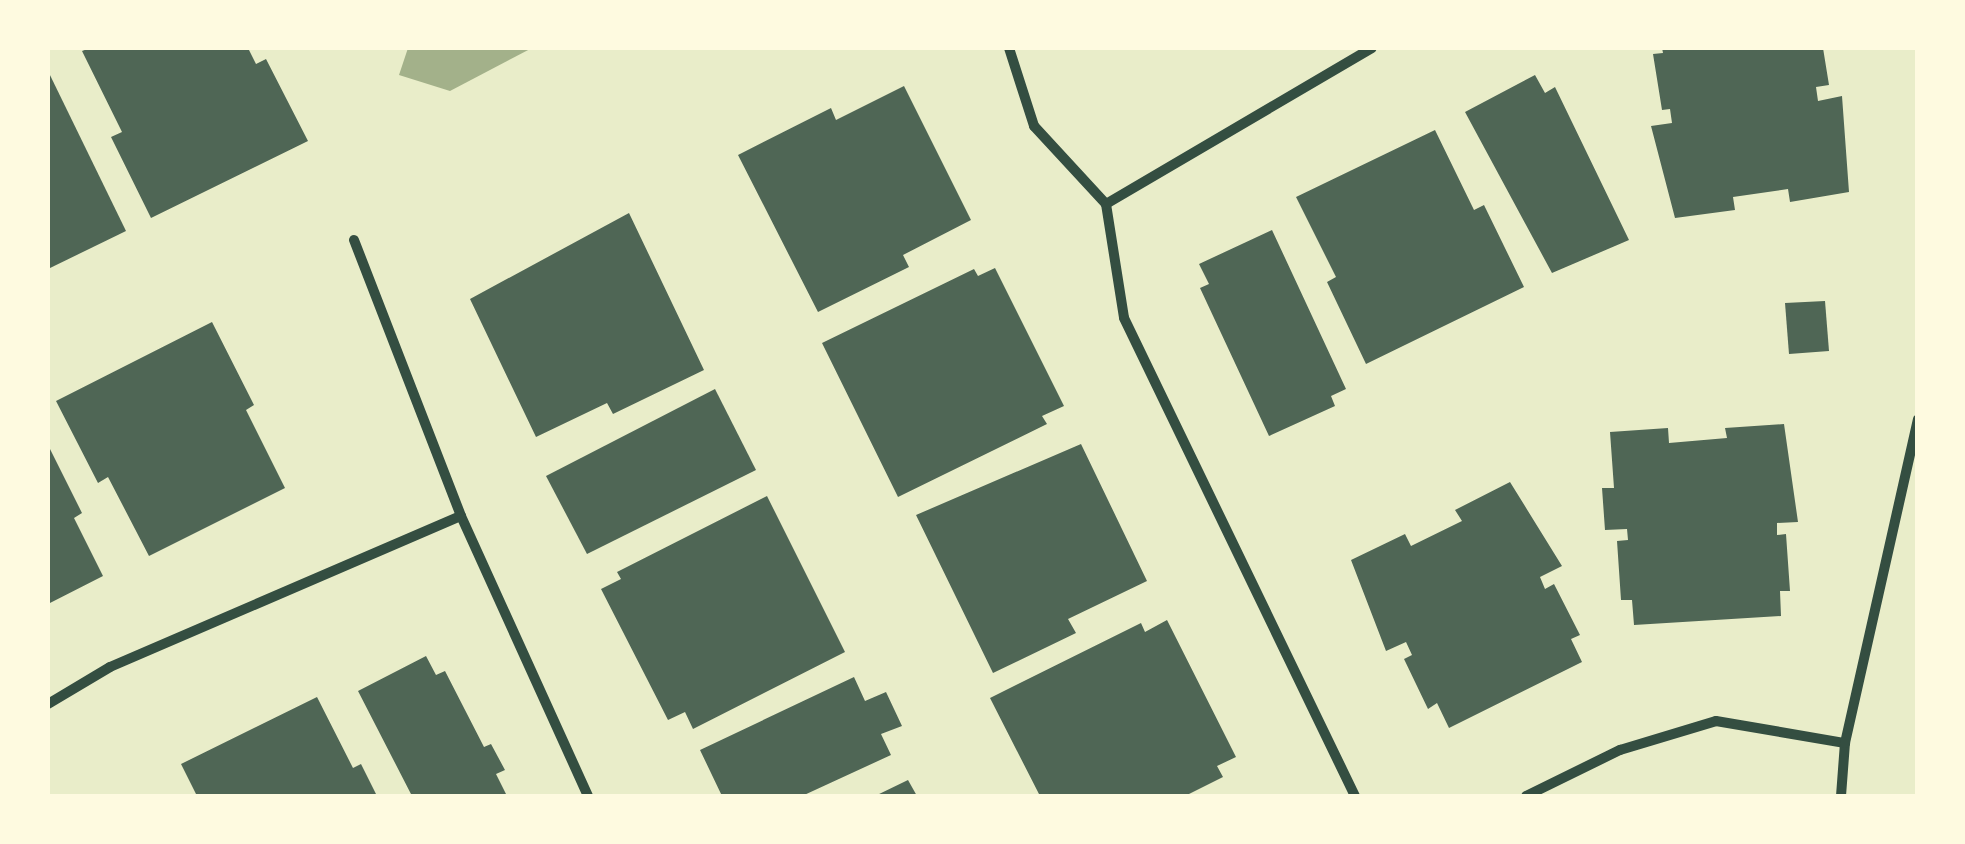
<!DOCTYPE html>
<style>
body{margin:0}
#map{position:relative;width:1965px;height:844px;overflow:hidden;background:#e9edc9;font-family:Poppins,sans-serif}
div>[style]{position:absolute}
.water>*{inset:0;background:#a3b18a}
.building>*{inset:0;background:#4f6655}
.minor>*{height:10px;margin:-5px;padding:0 5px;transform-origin:5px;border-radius:5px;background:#344e41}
span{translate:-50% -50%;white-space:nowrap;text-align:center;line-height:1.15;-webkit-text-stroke:9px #fefae0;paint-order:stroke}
.frame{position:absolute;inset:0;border:50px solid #fefae0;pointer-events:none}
</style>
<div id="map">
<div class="water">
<div style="clip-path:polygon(408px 48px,532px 48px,450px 91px,399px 75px)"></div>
</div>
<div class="building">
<div style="clip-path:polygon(90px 48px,248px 48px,256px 64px,266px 59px,308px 141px,151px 218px,111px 137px,122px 132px,82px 51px)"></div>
<div style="clip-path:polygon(1662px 48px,1823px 48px,1829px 85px,1816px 87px,1818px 101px,1842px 96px,1849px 192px,1790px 202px,1788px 189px,1733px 197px,1735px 210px,1675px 218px,1651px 126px,1672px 123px,1670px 109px,1662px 110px,1653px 54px,1663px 53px)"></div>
<div style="clip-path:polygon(48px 71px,126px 231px,48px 269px)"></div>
<div style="clip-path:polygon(1535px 75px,1545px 93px,1555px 87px,1629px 240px,1552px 273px,1465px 112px)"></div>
<div style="clip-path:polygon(904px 86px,971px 220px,903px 255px,909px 267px,818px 312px,738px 155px,831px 108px,836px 120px)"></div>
<div style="clip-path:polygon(1435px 130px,1474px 210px,1484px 205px,1524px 287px,1366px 364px,1327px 282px,1336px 277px,1296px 197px)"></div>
<div style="clip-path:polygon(629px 213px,704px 370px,613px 414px,607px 403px,536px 437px,470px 299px)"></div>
<div style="clip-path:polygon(1272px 230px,1346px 389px,1331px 396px,1335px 406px,1269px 436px,1200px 288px,1209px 284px,1199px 264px)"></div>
<div style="clip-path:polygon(995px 268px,1064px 406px,1042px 416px,1047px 424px,898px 497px,822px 343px,974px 269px,978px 276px)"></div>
<div style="clip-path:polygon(1825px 301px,1829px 351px,1789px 354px,1785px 303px)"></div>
<div style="clip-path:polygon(212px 322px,254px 405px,246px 410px,285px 488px,149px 556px,108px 477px,98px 483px,56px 401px)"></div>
<div style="clip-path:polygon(715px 389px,756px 470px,587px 554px,546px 476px)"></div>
<div style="clip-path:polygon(1784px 424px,1798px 522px,1777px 523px,1777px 535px,1786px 534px,1790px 591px,1780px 591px,1781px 616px,1634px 625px,1632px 600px,1621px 600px,1617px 541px,1628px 540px,1627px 529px,1605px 530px,1602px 488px,1614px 488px,1610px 432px,1668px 428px,1669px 443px,1727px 438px,1725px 428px)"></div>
<div style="clip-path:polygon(1081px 444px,1147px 581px,1068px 619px,1076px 633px,993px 673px,916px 515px)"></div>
<div style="clip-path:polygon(48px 445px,82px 513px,74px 518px,103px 576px,48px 604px)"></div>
<div style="clip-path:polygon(1510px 482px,1562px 566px,1540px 577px,1545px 589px,1554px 584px,1580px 635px,1571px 639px,1582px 662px,1449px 728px,1437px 703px,1428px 709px,1404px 659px,1412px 655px,1406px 642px,1386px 651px,1351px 560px,1405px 534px,1411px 546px,1462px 521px,1455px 510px)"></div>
<div style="clip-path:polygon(767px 496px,845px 652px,693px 729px,685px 712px,668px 720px,601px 589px,621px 579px,617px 572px)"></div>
<div style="clip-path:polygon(1167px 620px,1236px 757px,1217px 766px,1223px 777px,1185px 796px,1040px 796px,990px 698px,1141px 623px,1145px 632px)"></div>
<div style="clip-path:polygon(426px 656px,436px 675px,445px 671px,484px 747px,491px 744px,505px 770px,496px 774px,507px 796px,412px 796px,358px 691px)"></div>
<div style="clip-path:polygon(854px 677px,865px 701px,886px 692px,902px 726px,881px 734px,891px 755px,802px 796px,722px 796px,700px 750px)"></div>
<div style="clip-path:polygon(317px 697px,353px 768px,361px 764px,377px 796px,197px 796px,181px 764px)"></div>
<div style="clip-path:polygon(908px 780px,917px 796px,875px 796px)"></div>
</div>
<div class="minor">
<div style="left:1009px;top:48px;width:82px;rotate:72.2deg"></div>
<div style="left:1034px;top:126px;width:106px;rotate:47.3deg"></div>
<div style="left:1106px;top:204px;width:115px;rotate:81deg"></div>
<div style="left:1124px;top:318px;width:531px;rotate:64.21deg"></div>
<div style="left:1106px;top:204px;width:308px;rotate:-30.4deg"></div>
<div style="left:354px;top:240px;width:296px;rotate:68.8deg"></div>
<div style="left:461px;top:516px;width:307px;rotate:65.6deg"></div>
<div style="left:48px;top:704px;width:72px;rotate:-30.8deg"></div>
<div style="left:110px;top:667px;width:382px;rotate:-23.3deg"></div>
<div style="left:1526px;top:796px;width:105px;rotate:-26.1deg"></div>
<div style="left:1620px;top:750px;width:100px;rotate:-16.8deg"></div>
<div style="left:1716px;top:721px;width:131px;rotate:9.7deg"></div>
<div style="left:1841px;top:796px;width:53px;rotate:-85.7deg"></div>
<div style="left:1845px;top:743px;width:332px;rotate:-77.3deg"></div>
</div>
<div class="frame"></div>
</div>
